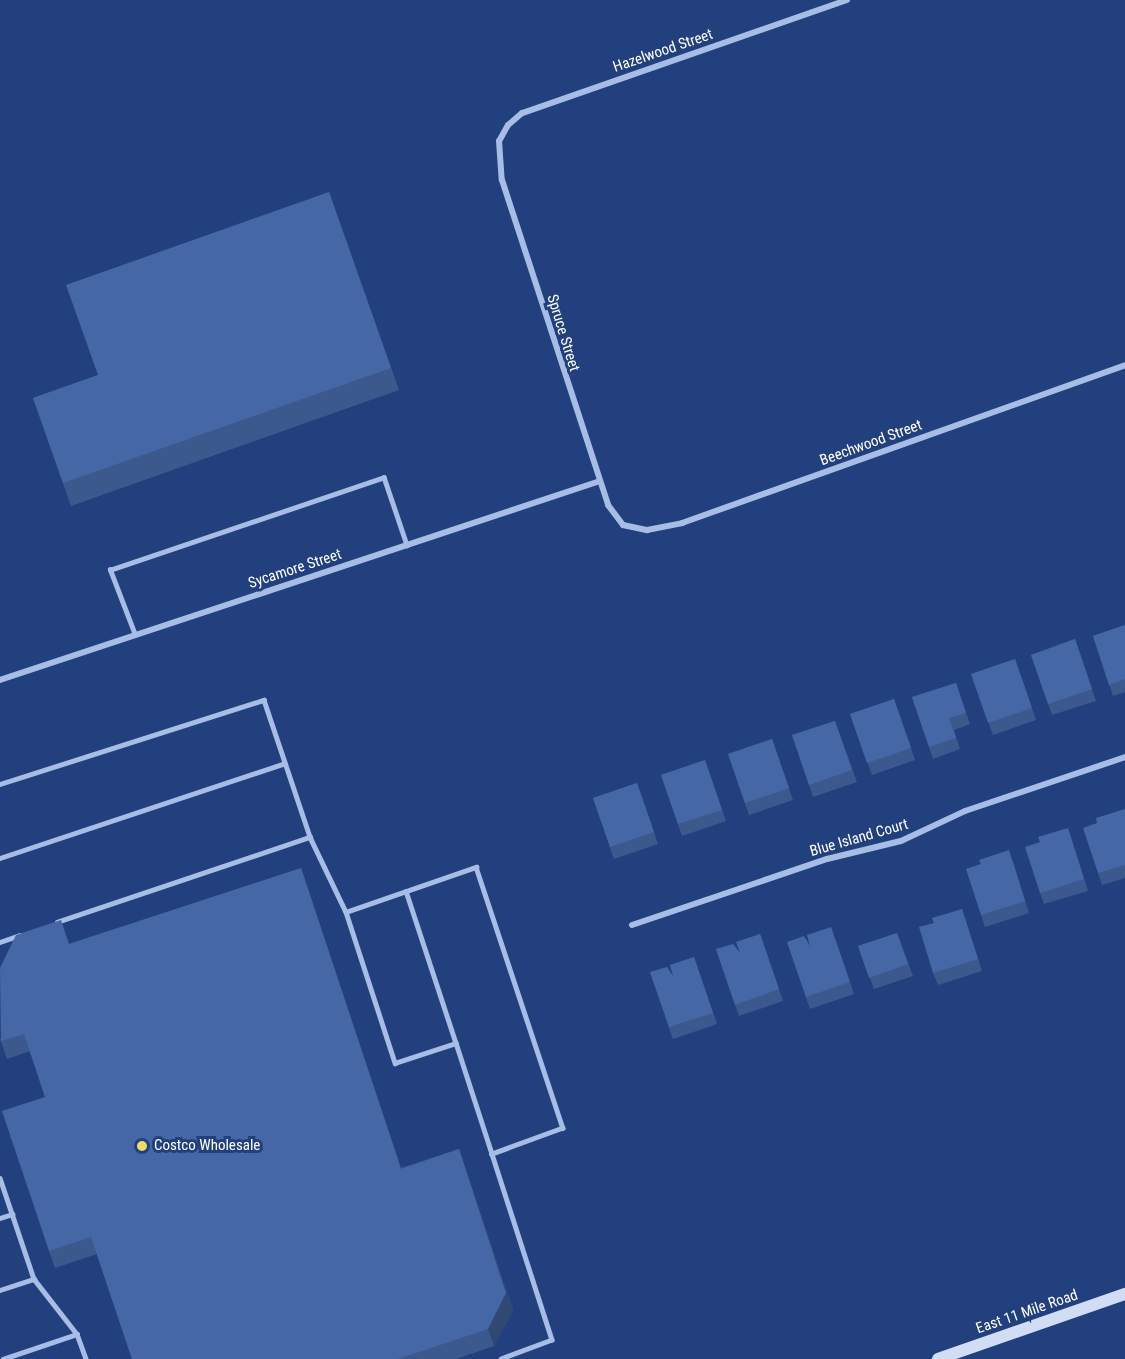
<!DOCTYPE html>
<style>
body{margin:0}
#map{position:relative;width:1125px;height:1359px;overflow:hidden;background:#22407e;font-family:"Roboto Condensed",sans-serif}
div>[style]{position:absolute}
.lane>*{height:4.5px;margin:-2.25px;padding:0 2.25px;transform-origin:2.25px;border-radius:2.25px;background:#a7bde6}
.street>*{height:6px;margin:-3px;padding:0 3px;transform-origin:3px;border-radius:3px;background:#a7bde6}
.secondary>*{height:12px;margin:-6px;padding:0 6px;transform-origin:6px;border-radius:6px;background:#d1ddf5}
.wall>*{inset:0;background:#3c598e}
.shaded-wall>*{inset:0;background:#314874}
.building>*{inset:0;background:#4667a5}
.dots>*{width:16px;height:16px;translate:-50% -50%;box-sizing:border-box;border:3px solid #22407e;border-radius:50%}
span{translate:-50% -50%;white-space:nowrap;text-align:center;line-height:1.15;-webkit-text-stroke:6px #22407e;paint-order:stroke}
.street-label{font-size:15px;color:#fff}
.poi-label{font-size:15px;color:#fff}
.left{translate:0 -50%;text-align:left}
</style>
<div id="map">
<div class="lane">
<div style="left:135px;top:635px;width:70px;rotate:-111deg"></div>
<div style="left:110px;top:570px;width:289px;rotate:-18.7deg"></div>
<div style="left:384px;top:477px;width:72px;rotate:71.3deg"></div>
<div style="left:0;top:784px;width:277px;rotate:-17.7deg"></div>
<div style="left:264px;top:700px;width:145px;rotate:71.4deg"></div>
<div style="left:310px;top:837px;width:83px;rotate:64.4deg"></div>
<div style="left:346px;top:912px;width:138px;rotate:-19.1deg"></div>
<div style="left:476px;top:867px;width:275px;rotate:71.6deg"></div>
<div style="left:563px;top:1128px;width:76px;rotate:159.9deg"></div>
<div style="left:492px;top:1154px;width:195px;rotate:72.1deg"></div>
<div style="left:552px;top:1340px;width:54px;rotate:159.6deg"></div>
<div style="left:0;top:858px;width:300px;rotate:-18.4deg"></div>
<div style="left:406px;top:891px;width:160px;rotate:71.8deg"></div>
<div style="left:346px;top:912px;width:159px;rotate:72deg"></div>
<div style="left:395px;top:1063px;width:64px;rotate:-18.2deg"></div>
<div style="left:456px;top:1043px;width:117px;rotate:72deg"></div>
<div style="left:57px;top:922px;width:267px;rotate:-18.6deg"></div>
<div style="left:0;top:942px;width:21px;rotate:-19deg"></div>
<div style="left:0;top:1178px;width:107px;rotate:71.4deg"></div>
<div style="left:34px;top:1279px;width:70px;rotate:52deg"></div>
<div style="left:77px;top:1334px;width:27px;rotate:70deg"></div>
<div style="left:0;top:1218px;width:13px;rotate:-18deg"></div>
<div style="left:0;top:1290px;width:36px;rotate:-18deg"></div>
<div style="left:3px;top:1359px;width:78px;rotate:-18.7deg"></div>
</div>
<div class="street">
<div style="left:847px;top:0;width:344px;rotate:160.8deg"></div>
<div style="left:522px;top:113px;width:18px;rotate:139deg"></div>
<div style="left:508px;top:125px;width:18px;rotate:119deg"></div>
<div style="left:499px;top:141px;width:39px;rotate:86deg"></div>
<div style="left:502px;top:180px;width:342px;rotate:71.9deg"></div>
<div style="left:608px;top:505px;width:25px;rotate:53deg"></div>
<div style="left:623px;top:525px;width:25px;rotate:12deg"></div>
<div style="left:647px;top:530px;width:36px;rotate:-11deg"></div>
<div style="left:682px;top:523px;width:470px;rotate:-19.6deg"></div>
<div style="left:0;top:680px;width:629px;rotate:-18.35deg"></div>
<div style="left:632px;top:925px;width:206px;rotate:-18.7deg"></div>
<div style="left:827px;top:859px;width:76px;rotate:-13.7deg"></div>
<div style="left:901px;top:841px;width:71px;rotate:-25.1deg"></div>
<div style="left:965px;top:811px;width:169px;rotate:-18.6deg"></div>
</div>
<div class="secondary">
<div style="left:938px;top:1359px;width:198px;rotate:-19.2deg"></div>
</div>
<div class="wall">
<div style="clip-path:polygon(329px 192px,399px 390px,71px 506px,33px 398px,98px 375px)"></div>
<div style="clip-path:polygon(1125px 625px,1125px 692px,1113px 696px,1093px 636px)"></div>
<div style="clip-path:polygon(1075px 639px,1096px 701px,1052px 715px,1031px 655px)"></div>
<div style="clip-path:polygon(1015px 659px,1036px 720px,993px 735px,971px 674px)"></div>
<div style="clip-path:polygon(956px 683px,970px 724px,954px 730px,960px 749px,933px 759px,912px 697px)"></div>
<div style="clip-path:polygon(894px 699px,915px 760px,872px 775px,850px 714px)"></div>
<div style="clip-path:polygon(835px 721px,857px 782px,813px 797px,792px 735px)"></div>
<div style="clip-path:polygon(772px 739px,793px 800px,749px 815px,728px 754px)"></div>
<div style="clip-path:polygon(705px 760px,726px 821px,682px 836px,661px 775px)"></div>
<div style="clip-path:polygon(637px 783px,658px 844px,614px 859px,593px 798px)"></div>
<div style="clip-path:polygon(1125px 809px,1125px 878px,1102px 885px,1098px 873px,1097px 823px)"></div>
<div style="clip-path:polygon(1068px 828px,1088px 891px,1044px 904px,1040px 893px,1040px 842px)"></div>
<div style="clip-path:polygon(1013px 862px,1029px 913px,985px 927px,981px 915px)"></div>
<div style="clip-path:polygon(301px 868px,401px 1168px,459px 1149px,513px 1310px,494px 1346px,456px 1359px,132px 1359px,97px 1254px,55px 1268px,49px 1251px,45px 1097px,30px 1051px,7px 1059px,0 1039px,69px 944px)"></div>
<div style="clip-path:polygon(962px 909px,982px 971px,938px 985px,933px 973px,934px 923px)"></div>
<div style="clip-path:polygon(831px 927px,854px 994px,810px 1009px,787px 942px,810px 946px)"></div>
<div style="clip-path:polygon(897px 933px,913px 976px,874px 989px,858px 946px)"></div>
<div style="clip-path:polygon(760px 934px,783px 1001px,739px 1016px,716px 949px,740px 953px)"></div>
<div style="clip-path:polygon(694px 957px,717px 1024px,673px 1039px,650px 972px,673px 976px)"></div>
</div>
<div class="shaded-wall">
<div style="clip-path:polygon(301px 868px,307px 885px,407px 1186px,401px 1169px)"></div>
<div style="clip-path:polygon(459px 1149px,513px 1310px,494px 1346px,488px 1329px)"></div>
</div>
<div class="building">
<div style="clip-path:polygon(329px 192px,391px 368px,63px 483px,33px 398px,98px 375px,66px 285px)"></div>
<div style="clip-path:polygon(1125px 625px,1125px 679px,1109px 685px,1093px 636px)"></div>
<div style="clip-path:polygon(1075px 639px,1092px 689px,1048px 704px,1031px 655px)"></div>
<div style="clip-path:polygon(1015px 659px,1032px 708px,988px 723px,971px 674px)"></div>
<div style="clip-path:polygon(956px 683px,966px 713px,949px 718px,956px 738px,929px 747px,912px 697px)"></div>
<div style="clip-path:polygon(894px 699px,911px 748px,867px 763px,850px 714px)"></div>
<div style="clip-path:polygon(835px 721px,852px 770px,809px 785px,792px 735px)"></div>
<div style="clip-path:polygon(772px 739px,789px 788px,745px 803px,728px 754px)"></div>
<div style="clip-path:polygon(705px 760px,722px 810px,678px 824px,661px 775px)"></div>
<div style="clip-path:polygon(637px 783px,654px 832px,610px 847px,593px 798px)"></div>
<div style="clip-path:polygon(1125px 809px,1125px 865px,1098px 873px,1083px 828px,1097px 823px,1096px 818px)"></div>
<div style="clip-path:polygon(1068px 828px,1084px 879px,1040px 893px,1025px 847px,1040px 842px,1038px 837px)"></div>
<div style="clip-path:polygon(1009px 850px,1025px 901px,981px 915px,966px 869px,981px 864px,979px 860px)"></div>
<div style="clip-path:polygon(301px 868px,401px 1169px,459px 1149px,506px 1293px,488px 1329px,398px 1359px,132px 1359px,91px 1237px,49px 1251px,2px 1111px,45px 1097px,24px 1034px,1px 1041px,0 968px,16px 935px,61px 920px,69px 944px)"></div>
<div style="clip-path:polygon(962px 909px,978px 959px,933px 973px,919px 927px,934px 923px,932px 918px)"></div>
<div style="clip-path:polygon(831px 927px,850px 982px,806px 997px,787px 942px,804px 936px,810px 946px,807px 935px)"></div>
<div style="clip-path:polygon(897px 933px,908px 964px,869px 978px,858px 946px)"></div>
<div style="clip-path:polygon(760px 934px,779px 989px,735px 1005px,716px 949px,733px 944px,740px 953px,736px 942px)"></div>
<div style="clip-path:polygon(694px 957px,713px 1013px,669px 1027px,650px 972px,667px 967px,673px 976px,670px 965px)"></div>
</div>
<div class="dots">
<div style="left:142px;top:1146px;background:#f2d969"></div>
</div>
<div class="street-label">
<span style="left:663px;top:51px;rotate:-19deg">Hazelwood Street</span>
<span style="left:563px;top:333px;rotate:73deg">Spruce Street</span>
<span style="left:871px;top:443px;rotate:-20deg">Beechwood Street</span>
<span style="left:295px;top:569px;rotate:-18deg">Sycamore Street</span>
<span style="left:859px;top:838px;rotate:-16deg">Blue Island Court</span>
<span style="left:1027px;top:1312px;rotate:-19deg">East 11 Mile Road</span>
</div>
<div class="poi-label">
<span class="left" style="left:154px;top:1146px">Costco Wholesale</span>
</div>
</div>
